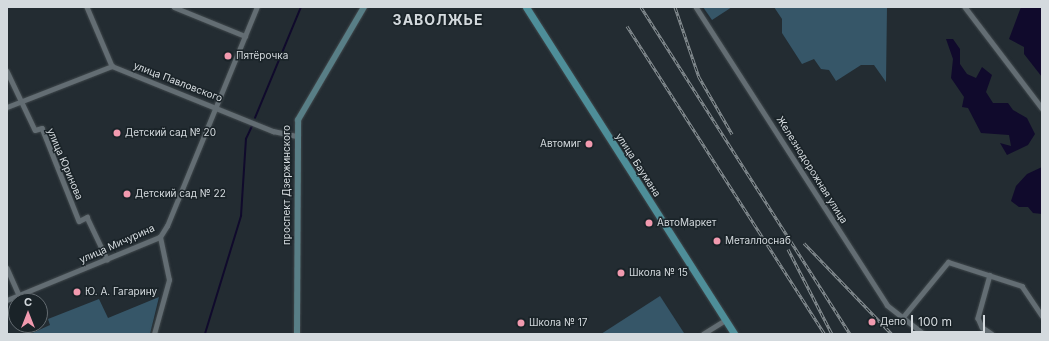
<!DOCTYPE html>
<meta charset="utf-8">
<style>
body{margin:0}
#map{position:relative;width:1049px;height:341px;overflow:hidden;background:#232c32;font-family:Inter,sans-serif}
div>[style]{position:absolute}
.green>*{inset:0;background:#365668}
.water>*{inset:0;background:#100a2c}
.stream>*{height:1.5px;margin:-0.75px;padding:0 0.75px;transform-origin:0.75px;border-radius:0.75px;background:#100a2c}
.roads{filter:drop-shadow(0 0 1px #40484c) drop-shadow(0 0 1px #40484c)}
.street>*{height:4.5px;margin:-2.25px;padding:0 2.25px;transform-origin:2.25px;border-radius:2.25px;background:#636d73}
.secondary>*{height:6px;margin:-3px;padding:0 3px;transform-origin:3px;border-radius:3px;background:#587e86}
.primary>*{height:7px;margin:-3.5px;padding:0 3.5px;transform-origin:3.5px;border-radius:3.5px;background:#4e8e99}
.rail>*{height:3px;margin-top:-1.5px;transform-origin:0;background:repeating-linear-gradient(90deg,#1a2328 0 4.5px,#889094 0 9px);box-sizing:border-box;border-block:1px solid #889094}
.dots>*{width:11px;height:11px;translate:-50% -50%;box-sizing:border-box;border:2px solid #1a2328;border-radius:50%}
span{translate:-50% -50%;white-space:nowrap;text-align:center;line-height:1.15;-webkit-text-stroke:3px #1a2328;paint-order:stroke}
.poi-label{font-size:10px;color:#d4dade}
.left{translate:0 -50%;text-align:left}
.right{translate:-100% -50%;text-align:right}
.street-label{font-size:10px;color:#d4dade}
.district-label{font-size:14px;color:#d4dade;font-weight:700;letter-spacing:1px}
.frame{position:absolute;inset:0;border:8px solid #d4dade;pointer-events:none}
.north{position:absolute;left:8px;top:293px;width:40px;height:40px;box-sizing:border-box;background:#1a2328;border:1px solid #646c71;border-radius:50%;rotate:0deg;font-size:11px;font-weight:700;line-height:16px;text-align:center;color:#d4dade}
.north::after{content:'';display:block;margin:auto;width:14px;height:18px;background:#f29aaf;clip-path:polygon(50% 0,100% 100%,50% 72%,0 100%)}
.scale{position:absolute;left:911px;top:315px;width:74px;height:18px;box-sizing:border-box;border:2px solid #d4dade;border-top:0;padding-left:5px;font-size:12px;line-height:14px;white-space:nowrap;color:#d4dade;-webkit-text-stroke:3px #1a2328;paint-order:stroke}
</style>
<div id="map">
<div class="green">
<div style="clip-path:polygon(703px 7px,732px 7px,712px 20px)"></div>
<div style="clip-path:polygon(774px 7px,887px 7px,886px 82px,874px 65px,861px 65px,836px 81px,829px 70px,821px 69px,814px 59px,802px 64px,782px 33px,782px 19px)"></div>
<div style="clip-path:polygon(660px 296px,684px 333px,601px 334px)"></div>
<div style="clip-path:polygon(159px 297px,150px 334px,30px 334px,50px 325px,48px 319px,99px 299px,108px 318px)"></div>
</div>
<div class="water">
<div style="clip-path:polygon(1021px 7px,1042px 7px,1042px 77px,1024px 54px,1024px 47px,1009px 39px)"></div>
<div style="clip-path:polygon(946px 39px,953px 39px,960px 49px,960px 64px,967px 74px,976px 78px,982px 67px,992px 75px,986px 92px,993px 103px,1008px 103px,1013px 110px,1027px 118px,1035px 134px,1028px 145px,1007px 155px,1000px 143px,1011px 146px,1009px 135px,981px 133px,968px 108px,962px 107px,964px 97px,951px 78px,953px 59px)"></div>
<div style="clip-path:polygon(1042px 167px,1042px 224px,1042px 214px,1033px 213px,1028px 207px,1019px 207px,1011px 201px,1016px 186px,1027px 174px)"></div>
</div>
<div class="stream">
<div style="left:255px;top:118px;width:120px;rotate:-67.5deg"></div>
<div style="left:205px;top:334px;width:123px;rotate:-73deg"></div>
<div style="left:241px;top:216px;width:77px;rotate:-86.3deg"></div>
<div style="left:246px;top:139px;width:14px;rotate:-65deg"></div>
</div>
<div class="roads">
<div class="street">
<div style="left:87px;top:7px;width:64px;rotate:67deg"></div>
<div style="left:112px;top:66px;width:174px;rotate:22deg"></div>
<div style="left:273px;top:131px;width:25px;rotate:12deg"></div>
<div style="left:174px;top:7px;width:77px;rotate:22.2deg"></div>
<div style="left:696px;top:7px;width:354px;rotate:57.3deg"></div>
<div style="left:887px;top:305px;width:47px;rotate:38.1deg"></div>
<div style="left:965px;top:7px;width:127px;rotate:52.7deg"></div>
<div style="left:7px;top:71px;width:65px;rotate:64.6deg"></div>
<div style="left:35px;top:130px;width:7px;rotate:-16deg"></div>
<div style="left:42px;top:128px;width:100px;rotate:68.3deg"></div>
<div style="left:79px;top:221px;width:9px;rotate:-27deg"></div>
<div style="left:87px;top:217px;width:47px;rotate:64.5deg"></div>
<div style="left:7px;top:107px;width:113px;rotate:-21.3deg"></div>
<div style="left:7px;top:268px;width:30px;rotate:66deg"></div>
<div style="left:990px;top:275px;width:45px;rotate:105.6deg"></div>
<div style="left:978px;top:318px;width:10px;rotate:66deg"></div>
<div style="left:982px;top:327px;width:12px;rotate:35deg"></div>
<div style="left:7px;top:300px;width:165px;rotate:-22.4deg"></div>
<div style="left:160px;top:237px;width:13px;rotate:-58deg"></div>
<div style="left:167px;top:226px;width:237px;rotate:-67.7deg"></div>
<div style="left:903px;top:317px;width:71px;rotate:-50.7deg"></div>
<div style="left:948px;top:262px;width:78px;rotate:18deg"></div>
<div style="left:1022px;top:286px;width:36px;rotate:56deg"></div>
<div style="left:154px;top:334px;width:56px;rotate:-74.5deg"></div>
<div style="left:169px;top:280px;width:44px;rotate:-101.8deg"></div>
<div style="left:703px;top:334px;width:26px;rotate:-32deg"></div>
</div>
<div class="secondary">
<div style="left:297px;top:334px;width:214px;rotate:-89.7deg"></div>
<div style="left:298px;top:120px;width:131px;rotate:-59.7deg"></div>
</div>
<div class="primary">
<div style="left:526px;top:7px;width:388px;rotate:57.5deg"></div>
</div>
</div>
<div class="rail">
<div style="left:641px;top:7px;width:388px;rotate:57.4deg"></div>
<div style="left:675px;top:7px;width:74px;rotate:71.1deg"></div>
<div style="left:699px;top:77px;width:66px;rotate:59.9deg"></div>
<div style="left:627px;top:26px;width:366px;rotate:57.3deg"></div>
<div style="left:804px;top:243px;width:127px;rotate:46deg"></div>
<div style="left:788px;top:249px;width:96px;rotate:62.6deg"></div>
</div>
<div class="dots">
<div style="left:228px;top:56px;background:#f29aaf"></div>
<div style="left:117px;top:133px;background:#f29aaf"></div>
<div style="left:589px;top:144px;background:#f29aaf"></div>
<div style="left:127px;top:194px;background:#f29aaf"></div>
<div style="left:649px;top:223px;background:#f29aaf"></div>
<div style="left:717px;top:241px;background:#f29aaf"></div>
<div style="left:621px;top:273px;background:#f29aaf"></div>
<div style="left:77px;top:292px;background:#f29aaf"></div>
<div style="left:872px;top:322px;background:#f29aaf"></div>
<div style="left:521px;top:323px;background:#f29aaf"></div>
</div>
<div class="poi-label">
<span class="left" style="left:236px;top:56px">Пятёрочка</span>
<span class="left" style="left:125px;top:133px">Детский сад № 20</span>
<span class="right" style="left:581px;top:144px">Автомиг</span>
<span class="left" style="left:135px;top:194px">Детский сад № 22</span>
<span class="left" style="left:657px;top:223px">АвтоМаркет</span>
<span class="left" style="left:725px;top:241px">Металлоснаб</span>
<span class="left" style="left:629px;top:273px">Школа № 15</span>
<span class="left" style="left:85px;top:292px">Ю. А. Гагарину</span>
<span class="left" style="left:880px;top:322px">Депо</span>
<span class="left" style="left:529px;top:323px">Школа № 17</span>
</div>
<div class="street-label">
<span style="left:178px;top:82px;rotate:21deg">улица Павловского</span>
<span style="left:65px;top:164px;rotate:67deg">улица Юринова</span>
<span style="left:638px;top:165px;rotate:57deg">улица Баумана</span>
<span style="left:812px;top:170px;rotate:58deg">Железнодорожная улица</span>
<span style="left:287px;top:185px;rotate:-90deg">проспект Дзержинского</span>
<span style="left:117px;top:244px;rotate:-24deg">улица Мичурина</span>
</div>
<div class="district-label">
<span style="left:438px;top:20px">ЗАВОЛЖЬЕ</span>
</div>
<div class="frame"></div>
<div class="north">С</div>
<div class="scale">100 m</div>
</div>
